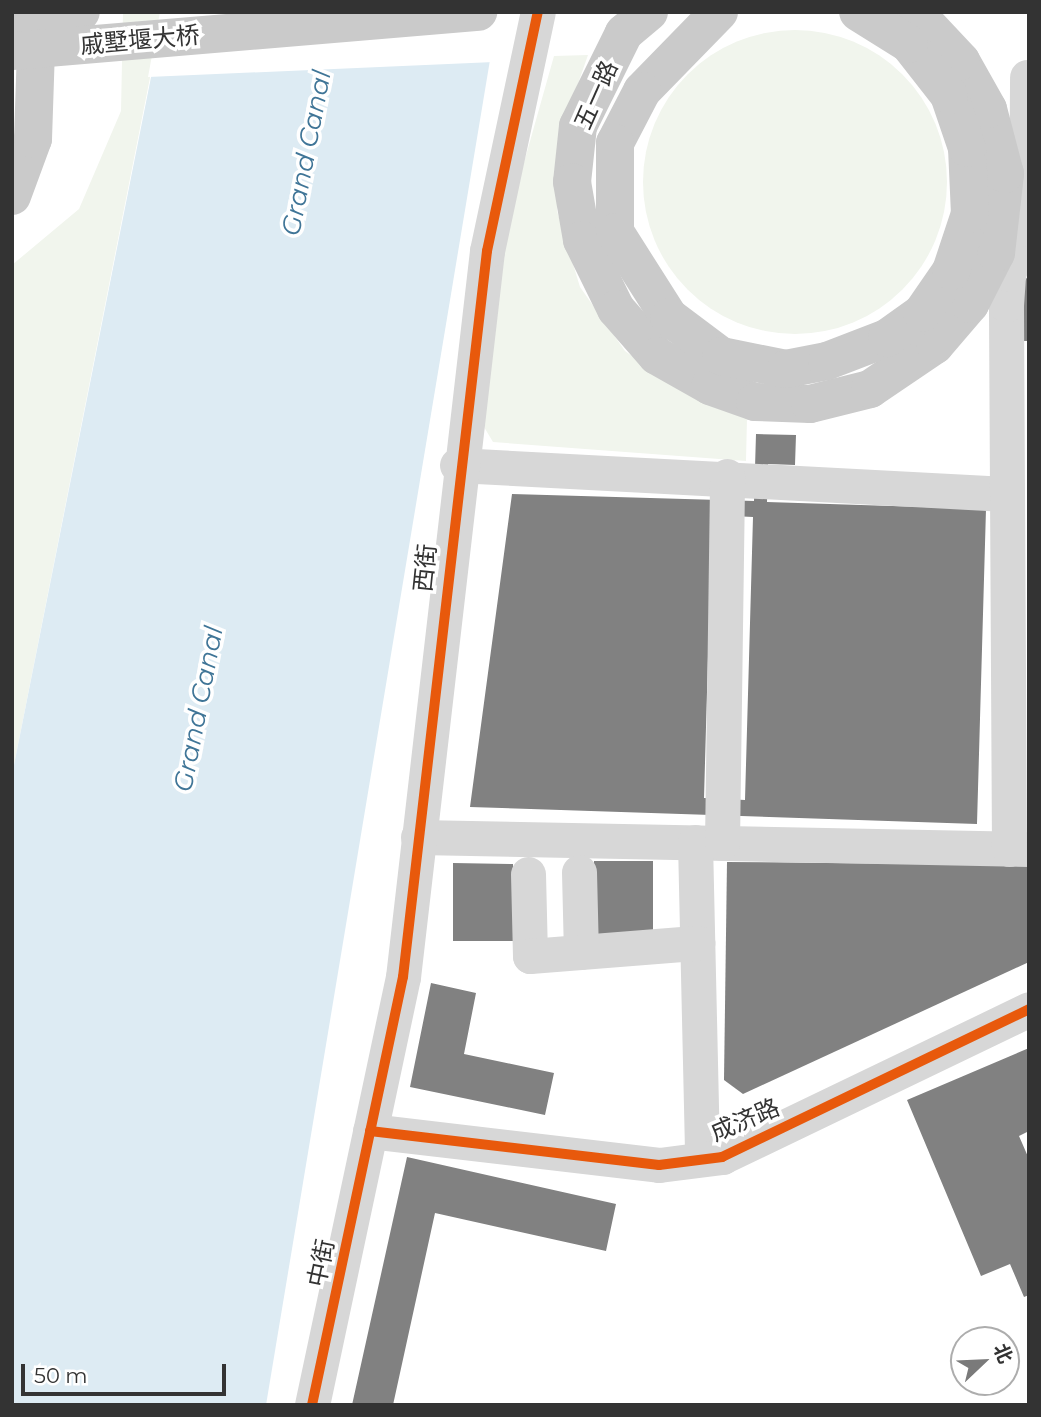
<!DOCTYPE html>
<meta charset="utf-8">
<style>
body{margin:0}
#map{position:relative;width:1041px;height:1417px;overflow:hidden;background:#fff;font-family:Montserrat,"Noto Sans SC",sans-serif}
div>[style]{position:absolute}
.green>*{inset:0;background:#f1f5ed}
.round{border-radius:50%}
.water>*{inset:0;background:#ddebf3}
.pier>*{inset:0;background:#fff}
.building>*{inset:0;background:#818181}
.minor>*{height:35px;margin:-17.5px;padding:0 17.5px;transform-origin:17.5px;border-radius:17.5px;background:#d7d7d7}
.major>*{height:38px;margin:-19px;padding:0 19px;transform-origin:19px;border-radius:19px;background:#cacaca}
.major-bridge>*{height:38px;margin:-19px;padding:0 19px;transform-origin:19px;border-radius:19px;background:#cacaca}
.cycleway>*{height:10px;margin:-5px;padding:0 5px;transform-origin:5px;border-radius:5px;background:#e8590c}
span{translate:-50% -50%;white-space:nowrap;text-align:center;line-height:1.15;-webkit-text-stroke:7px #fff;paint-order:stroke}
.street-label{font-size:24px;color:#333}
.water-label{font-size:26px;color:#3f7597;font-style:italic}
.frame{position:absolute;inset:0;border:14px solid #333;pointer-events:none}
.north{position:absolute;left:950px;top:1326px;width:70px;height:70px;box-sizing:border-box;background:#fff;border:2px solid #adadad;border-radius:50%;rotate:67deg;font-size:19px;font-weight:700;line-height:28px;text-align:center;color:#333}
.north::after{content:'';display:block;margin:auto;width:24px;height:32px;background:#7a7a7a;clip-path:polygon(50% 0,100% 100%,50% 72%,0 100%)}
.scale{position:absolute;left:21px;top:1364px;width:205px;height:32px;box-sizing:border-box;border:4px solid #333;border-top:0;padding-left:9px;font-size:21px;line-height:24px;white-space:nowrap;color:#333;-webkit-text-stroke:5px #fff;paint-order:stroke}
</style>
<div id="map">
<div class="green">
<div style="clip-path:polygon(123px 12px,163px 12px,12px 775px,12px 265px,79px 209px,121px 111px)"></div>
<div class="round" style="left:643px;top:30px;width:304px;height:304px"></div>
<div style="clip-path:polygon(588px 55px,559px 138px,557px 211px,580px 287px,625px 351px,683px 392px,747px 418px,746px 461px,493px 442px,481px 422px,501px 244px,554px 56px)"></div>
</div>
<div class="water">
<div style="clip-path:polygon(164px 12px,498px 12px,266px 1405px,12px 1405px,12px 775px)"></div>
</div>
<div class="pier">
<div style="clip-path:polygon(160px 12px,502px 12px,494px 62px,148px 77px)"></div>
</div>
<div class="building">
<div style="clip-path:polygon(1029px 274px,1029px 341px,1022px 341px,1023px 284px)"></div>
<div style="clip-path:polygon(evenodd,756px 434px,796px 435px,795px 465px,768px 464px,767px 502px,986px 509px,977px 824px,470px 807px,512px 494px,754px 501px,756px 434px,712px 515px,753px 517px,745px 800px,704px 798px,712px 515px)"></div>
<div style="clip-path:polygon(594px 861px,653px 861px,653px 938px,593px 938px)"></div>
<div style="clip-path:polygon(727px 862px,1029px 865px,1029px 962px,743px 1094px,724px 1080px)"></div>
<div style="clip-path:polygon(453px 863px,513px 864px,513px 941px,453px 941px)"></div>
<div style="clip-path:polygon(431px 983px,476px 993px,464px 1054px,554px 1073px,545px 1115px,410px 1087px)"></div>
<div style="clip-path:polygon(1029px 1048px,1029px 1131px,1019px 1136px,1029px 1159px,1029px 1295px,1024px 1297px,1010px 1264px,981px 1276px,907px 1100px)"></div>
<div style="clip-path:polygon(407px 1157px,616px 1204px,606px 1251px,435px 1213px,393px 1405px,352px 1405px)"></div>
</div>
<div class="minor">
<div style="left:457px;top:465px;width:550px;rotate:3.02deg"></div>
<div style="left:418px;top:837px;width:611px;rotate:1.13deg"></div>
<div style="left:695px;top:842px;width:317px;rotate:88.7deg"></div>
<div style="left:722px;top:843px;width:367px;rotate:-89.2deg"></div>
<div style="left:1009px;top:849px;width:544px;rotate:-90.32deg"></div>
<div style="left:1006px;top:305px;width:31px;rotate:-86deg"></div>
<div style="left:1008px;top:274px;width:48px;rotate:-68.2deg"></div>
<div style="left:1026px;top:229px;width:152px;rotate:-89.6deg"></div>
<div style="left:579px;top:872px;width:80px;rotate:88.6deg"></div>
<div style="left:528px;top:874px;width:82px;rotate:88.6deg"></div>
<div style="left:530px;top:956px;width:168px;rotate:-4.5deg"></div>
<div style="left:370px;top:1131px;width:291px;rotate:6.7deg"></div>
<div style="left:659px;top:1165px;width:64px;rotate:-7.2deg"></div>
<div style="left:722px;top:1157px;width:341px;rotate:-25.7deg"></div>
<div style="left:312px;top:1405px;width:438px;rotate:-78deg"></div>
<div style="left:403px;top:977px;width:731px;rotate:-83.4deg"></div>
<div style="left:487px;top:251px;width:244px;rotate:-78deg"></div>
</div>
<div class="major">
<div style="left:649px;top:12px;width:33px;rotate:140deg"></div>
<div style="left:624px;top:33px;width:104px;rotate:116.3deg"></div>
<div style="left:578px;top:126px;width:56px;rotate:96.1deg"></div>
<div style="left:572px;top:182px;width:59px;rotate:80.2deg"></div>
<div style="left:582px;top:240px;width:77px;rotate:63.8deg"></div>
<div style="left:616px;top:309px;width:62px;rotate:48.9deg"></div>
<div style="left:657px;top:356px;width:61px;rotate:29.5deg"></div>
<div style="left:710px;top:386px;width:48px;rotate:19.6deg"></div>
<div style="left:755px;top:402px;width:55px;rotate:2.1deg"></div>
<div style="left:810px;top:404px;width:62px;rotate:-14deg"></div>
<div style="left:870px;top:389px;width:78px;rotate:-34.1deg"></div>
<div style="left:935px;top:345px;width:54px;rotate:-49.5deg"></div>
<div style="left:970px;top:304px;width:57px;rotate:-63deg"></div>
<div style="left:996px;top:253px;width:80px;rotate:-83.5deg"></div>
<div style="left:1005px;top:174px;width:67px;rotate:-104.7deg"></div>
<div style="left:988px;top:109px;width:55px;rotate:-119.4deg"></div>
<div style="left:961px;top:61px;width:67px;rotate:-133.2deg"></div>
<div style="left:719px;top:12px;width:110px;rotate:134.3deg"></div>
<div style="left:642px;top:91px;width:59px;rotate:117.4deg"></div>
<div style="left:615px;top:143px;width:89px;rotate:90deg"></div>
<div style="left:615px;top:232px;width:101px;rotate:57.6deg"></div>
<div style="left:669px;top:317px;width:65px;rotate:36.9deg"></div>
<div style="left:721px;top:356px;width:66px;rotate:11.3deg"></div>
<div style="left:786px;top:369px;width:42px;rotate:-11deg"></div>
<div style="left:827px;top:361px;width:64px;rotate:-21deg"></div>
<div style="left:887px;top:338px;width:43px;rotate:-35.5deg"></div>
<div style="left:922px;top:313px;width:51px;rotate:-55.4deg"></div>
<div style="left:951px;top:271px;width:60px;rotate:-71.6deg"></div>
<div style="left:970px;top:214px;width:66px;rotate:-92.6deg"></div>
<div style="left:967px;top:148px;width:56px;rotate:-108.8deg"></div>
<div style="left:949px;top:95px;width:65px;rotate:-128.1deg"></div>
<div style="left:909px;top:44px;width:60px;rotate:-147.9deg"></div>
<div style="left:12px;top:196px;width:61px;rotate:-69.8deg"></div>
<div style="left:33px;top:139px;width:122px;rotate:-88.1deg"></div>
</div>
<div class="major-bridge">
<div style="left:12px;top:18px;width:69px;rotate:-5deg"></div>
<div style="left:12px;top:51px;width:468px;rotate:-4.8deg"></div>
</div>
<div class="cycleway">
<div style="left:370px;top:1131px;width:291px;rotate:6.7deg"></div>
<div style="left:659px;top:1165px;width:64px;rotate:-7.2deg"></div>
<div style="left:722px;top:1157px;width:341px;rotate:-25.7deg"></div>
<div style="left:312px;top:1405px;width:438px;rotate:-78deg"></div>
<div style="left:403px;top:977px;width:731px;rotate:-83.4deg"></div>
<div style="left:487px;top:251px;width:244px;rotate:-78deg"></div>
</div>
<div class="street-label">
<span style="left:140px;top:40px;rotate:-5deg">戚墅堰大桥</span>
<span style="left:596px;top:95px;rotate:-66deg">五一路</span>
<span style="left:425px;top:568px;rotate:-84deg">西街</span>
<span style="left:745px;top:1120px;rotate:-23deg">成济路</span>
<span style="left:321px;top:1263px;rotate:-78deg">中街</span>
</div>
<div class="water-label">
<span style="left:307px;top:153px;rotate:-79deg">Grand Canal</span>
<span style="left:199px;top:709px;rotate:-79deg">Grand Canal</span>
</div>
<div class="frame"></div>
<div class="north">北</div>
<div class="scale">50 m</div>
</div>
